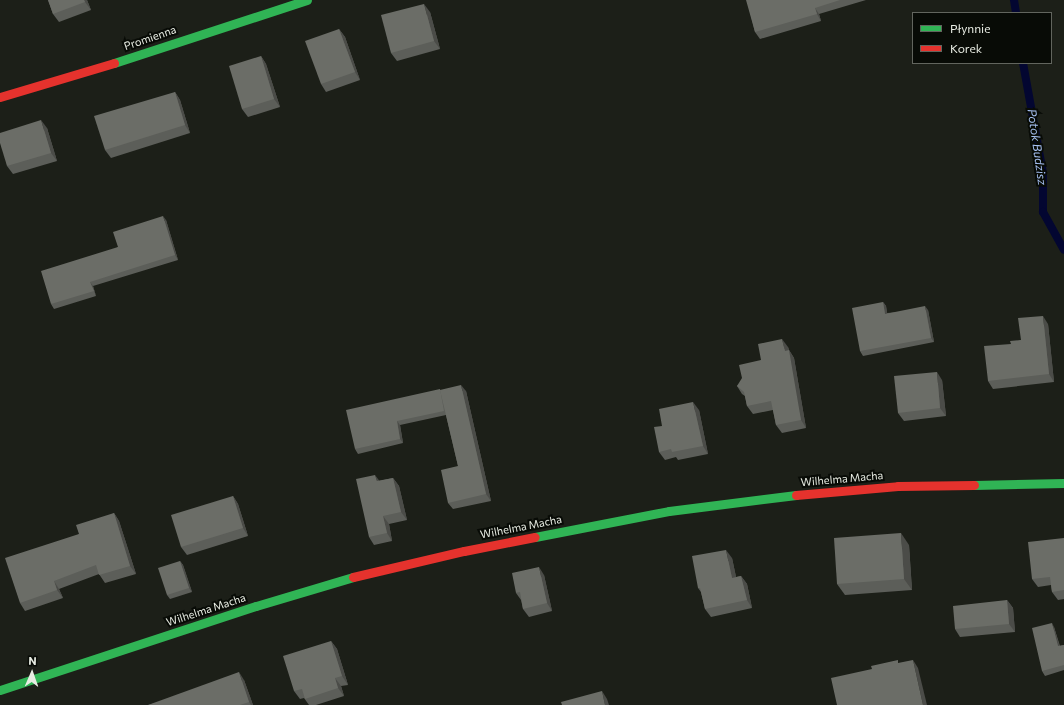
<!DOCTYPE html>
<meta charset="utf-8">
<style>
body{margin:0}
#map{position:relative;width:1064px;height:705px;overflow:hidden;background:#1c1f18;font-family:Commissioner,sans-serif}
div>[style]{position:absolute}
.stream>*{height:8px;margin:-4px;padding:0 4px;transform-origin:4px;border-radius:4px;background:#030631}
.fast>*{height:9px;margin:-4.5px;padding:0 4.5px;transform-origin:4.5px;border-radius:4.5px;background:#30b455}
.jam>*{height:9px;margin:-4.5px;padding:0 4.5px;transform-origin:4.5px;border-radius:4.5px;background:#e5322d}
.wall>*{inset:0;background:#5c5e59}
.shaded-wall>*{inset:0;background:#4b4c48}
.building>*{inset:0;background:#6b6d67}
span{translate:-50% -50%;white-space:nowrap;text-align:center;line-height:1.15;-webkit-text-stroke:4px #080b06;paint-order:stroke}
.street-label{font-size:11px;color:#e8ece3}
.water-label{font-size:12px;color:#a7c1f2;font-style:italic}
.legend{position:absolute;left:912px;top:12px;width:140px;height:52px;box-sizing:border-box;background:#080b06;border:1px solid #62655e;margin:0;padding:5px 7px;list-style:none;font-size:12px;color:#e8ece3}
.legend li{display:flex;align-items:center;gap:8px;height:20px}
.legend b{width:20px;border:1px solid #62655e}
.north{position:absolute;left:12px;top:653px;width:40px;height:40px;-webkit-text-stroke:3px #080b06;paint-order:stroke;rotate:2deg;font-size:11px;font-weight:700;line-height:16px;text-align:center;color:#e8ece3}
.north::after{content:'';display:block;margin:auto;width:14px;height:18px;background:#e8ece3;clip-path:polygon(50% 0,100% 100%,50% 72%,0 100%)}
</style>
<div id="map">
<div class="stream">
<div style="left:1014px;top:0;width:13px;rotate:81deg"></div>
<div style="left:1023px;top:63px;width:112px;rotate:79.7deg"></div>
<div style="left:1043px;top:173px;width:39px;rotate:90deg"></div>
<div style="left:1043px;top:212px;width:43px;rotate:61.1deg"></div>
</div>
<div class="fast">
<div style="left:114px;top:63px;width:203px;rotate:-18.1deg"></div>
<div style="left:974px;top:485px;width:90px;rotate:-1.3deg"></div>
<div style="left:535px;top:537px;width:136px;rotate:-11deg"></div>
<div style="left:669px;top:511px;width:128px;rotate:-7.2deg"></div>
<div style="left:0;top:690px;width:269px;rotate:-18.2deg"></div>
<div style="left:256px;top:606px;width:101px;rotate:-16.6deg"></div>
</div>
<div class="jam">
<div style="left:0;top:97px;width:119px;rotate:-16.6deg"></div>
<div style="left:796px;top:495px;width:102px;rotate:-5deg"></div>
<div style="left:898px;top:486px;width:76px;rotate:-0.8deg"></div>
<div style="left:353px;top:577px;width:114px;rotate:-13.2deg"></div>
<div style="left:464px;top:551px;width:72px;rotate:-11.2deg"></div>
</div>
<div class="wall">
<div style="clip-path:polygon(48px 0,87px 0,91px 10px,59px 22px,53px 14px)"></div>
<div style="clip-path:polygon(747px 0,866px 0,819px 14px,821px 21px,760px 39px,755px 32px)"></div>
<div style="clip-path:polygon(430px 12px,440px 49px,397px 61px,391px 53px)"></div>
<div style="clip-path:polygon(339px 29px,345px 37px,360px 80px,326px 92px,321px 84px)"></div>
<div style="clip-path:polygon(261px 56px,266px 64px,280px 107px,248px 117px,242px 109px)"></div>
<div style="clip-path:polygon(175px 92px,180px 100px,190px 133px,111px 158px,105px 150px)"></div>
<div style="clip-path:polygon(47px 128px,57px 161px,13px 174px,7px 166px)"></div>
<div style="clip-path:polygon(166px 220px,178px 260px,93px 286px,96px 296px,54px 309px,51px 304px,118px 247px)"></div>
<div style="clip-path:polygon(883px 302px,886px 306px,887px 313px,928px 310px,934px 342px,863px 356px,860px 351px)"></div>
<div style="clip-path:polygon(1048px 324px,1054px 382px,993px 389px,988px 381px,1011px 344px,1021px 340px)"></div>
<div style="clip-path:polygon(788px 347px,789px 350px,794px 358px,806px 428px,782px 433px,776px 425px,773px 410px,753px 414px,747px 406px,745px 396px,742px 394px,737px 386px,761px 360px)"></div>
<div style="clip-path:polygon(942px 380px,946px 416px,904px 421px,898px 413px)"></div>
<div style="clip-path:polygon(440px 390px,466px 391px,491px 501px,453px 509px,448px 503px,458px 466px,446px 415px,400px 425px,403px 443px,358px 454px,355px 449px)"></div>
<div style="clip-path:polygon(699px 410px,708px 454px,678px 460px,676px 457px,665px 460px,659px 452px,662px 426px)"></div>
<div style="clip-path:polygon(393px 478px,399px 486px,407px 520px,389px 524px,392px 541px,374px 545px,369px 537px,379px 481px)"></div>
<div style="clip-path:polygon(233px 496px,238px 504px,248px 536px,187px 555px,181px 547px)"></div>
<div style="clip-path:polygon(114px 513px,119px 521px,136px 574px,105px 583px,99px 574px,59px 589px,63px 598px,25px 611px,20px 603px,79px 534px)"></div>
<div style="clip-path:polygon(1064px 538px,1064px 599px,1058px 600px,1052px 592px,1051px 585px,1038px 587px,1032px 579px)"></div>
<div style="clip-path:polygon(909px 545px,912px 590px,845px 595px,837px 584px)"></div>
<div style="clip-path:polygon(732px 558px,736px 577px,741px 576px,747px 584px,752px 608px,711px 617px,705px 609px,701px 592px,698px 588px)"></div>
<div style="clip-path:polygon(180px 561px,183px 565px,192px 592px,170px 599px,167px 595px)"></div>
<div style="clip-path:polygon(544px 575px,552px 611px,529px 617px,523px 609px,521px 600px,516px 593px)"></div>
<div style="clip-path:polygon(1007px 600px,1013px 608px,1015px 632px,960px 637px,955px 629px)"></div>
<div style="clip-path:polygon(1054px 627px,1060px 646px,1064px 645px,1064px 670px,1045px 676px,1042px 671px)"></div>
<div style="clip-path:polygon(331px 641px,337px 649px,348px 685px,341px 686px,344px 696px,316px 705px,309px 705px,304px 698px,300px 699px,294px 691px)"></div>
<div style="clip-path:polygon(244px 680px,253px 705px,148px 705px)"></div>
</div>
<div class="shaded-wall">
<div style="clip-path:polygon(84px 0,87px 0,91px 10px,85px 2px)"></div>
<div style="clip-path:polygon(424px 4px,430px 12px,440px 49px,434px 41px)"></div>
<div style="clip-path:polygon(815px 8px,819px 14px,821px 21px,817px 14px)"></div>
<div style="clip-path:polygon(339px 29px,345px 37px,360px 80px,355px 72px)"></div>
<div style="clip-path:polygon(261px 56px,266px 64px,280px 107px,274px 99px)"></div>
<div style="clip-path:polygon(175px 92px,180px 100px,190px 133px,185px 125px)"></div>
<div style="clip-path:polygon(41px 120px,47px 128px,57px 161px,51px 153px)"></div>
<div style="clip-path:polygon(163px 216px,166px 220px,178px 260px,175px 255px)"></div>
<div style="clip-path:polygon(90px 282px,93px 286px,96px 296px,94px 291px)"></div>
<div style="clip-path:polygon(883px 302px,886px 306px,888px 318px,885px 314px)"></div>
<div style="clip-path:polygon(925px 306px,928px 310px,934px 342px,931px 338px)"></div>
<div style="clip-path:polygon(1043px 316px,1048px 324px,1054px 382px,1049px 374px)"></div>
<div style="clip-path:polygon(782px 339px,788px 347px,789px 350px,794px 358px,806px 428px,801px 420px)"></div>
<div style="clip-path:polygon(937px 372px,942px 380px,946px 416px,940px 408px)"></div>
<div style="clip-path:polygon(461px 385px,466px 391px,491px 501px,486px 494px)"></div>
<div style="clip-path:polygon(693px 402px,699px 410px,708px 454px,703px 446px)"></div>
<div style="clip-path:polygon(397px 421px,400px 425px,403px 443px,400px 439px)"></div>
<div style="clip-path:polygon(375px 475px,381px 483px,377px 481px)"></div>
<div style="clip-path:polygon(393px 478px,399px 486px,407px 520px,401px 512px)"></div>
<div style="clip-path:polygon(233px 496px,238px 504px,248px 536px,243px 528px)"></div>
<div style="clip-path:polygon(114px 513px,119px 521px,136px 574px,130px 566px)"></div>
<div style="clip-path:polygon(383px 516px,389px 524px,392px 541px,387px 533px)"></div>
<div style="clip-path:polygon(901px 533px,909px 545px,912px 590px,904px 579px)"></div>
<div style="clip-path:polygon(726px 550px,732px 558px,738px 586px,732px 578px)"></div>
<div style="clip-path:polygon(180px 561px,183px 565px,192px 592px,189px 588px)"></div>
<div style="clip-path:polygon(539px 567px,544px 575px,552px 611px,547px 603px)"></div>
<div style="clip-path:polygon(741px 576px,747px 584px,752px 608px,747px 600px)"></div>
<div style="clip-path:polygon(54px 581px,59px 589px,63px 598px,57px 590px)"></div>
<div style="clip-path:polygon(1007px 600px,1013px 608px,1015px 632px,1009px 624px)"></div>
<div style="clip-path:polygon(1052px 623px,1054px 627px,1061px 651px,1058px 646px)"></div>
<div style="clip-path:polygon(331px 641px,337px 649px,348px 685px,342px 676px)"></div>
<div style="clip-path:polygon(913px 660px,918px 668px,927px 705px,923px 705px)"></div>
<div style="clip-path:polygon(239px 672px,244px 680px,253px 705px,251px 705px,249px 702px)"></div>
<div style="clip-path:polygon(335px 678px,341px 686px,344px 696px,338px 688px)"></div>
<div style="clip-path:polygon(602px 691px,607px 699px,609px 705px,605px 705px)"></div>
</div>
<div class="building">
<div style="clip-path:polygon(48px 0,84px 0,85px 2px,53px 14px)"></div>
<div style="clip-path:polygon(746px 0,840px 0,815px 8px,817px 14px,755px 32px)"></div>
<div style="clip-path:polygon(424px 4px,434px 41px,391px 53px,381px 15px)"></div>
<div style="clip-path:polygon(339px 29px,355px 72px,321px 84px,305px 41px)"></div>
<div style="clip-path:polygon(261px 56px,274px 99px,242px 109px,229px 66px)"></div>
<div style="clip-path:polygon(175px 92px,185px 125px,105px 150px,94px 116px)"></div>
<div style="clip-path:polygon(41px 120px,51px 153px,7px 166px,0 143px,0 133px)"></div>
<div style="clip-path:polygon(163px 216px,175px 255px,90px 282px,94px 291px,51px 304px,41px 271px,118px 247px,113px 232px)"></div>
<div style="clip-path:polygon(883px 302px,885px 314px,925px 306px,931px 338px,860px 351px,852px 308px)"></div>
<div style="clip-path:polygon(1043px 316px,1049px 374px,988px 381px,984px 346px,1011px 344px,1010px 341px,1021px 340px,1018px 318px)"></div>
<div style="clip-path:polygon(782px 339px,785px 351px,789px 350px,801px 420px,776px 425px,771px 401px,747px 406px,744px 392px,737px 386px,742px 378px,739px 365px,761px 360px,758px 344px)"></div>
<div style="clip-path:polygon(937px 372px,940px 408px,898px 413px,894px 376px)"></div>
<div style="clip-path:polygon(461px 385px,486px 494px,448px 503px,441px 470px,458px 466px,440px 390px)"></div>
<div style="clip-path:polygon(440px 389px,444px 411px,397px 421px,400px 439px,355px 449px,346px 410px)"></div>
<div style="clip-path:polygon(693px 402px,703px 446px,672px 452px,671px 449px,659px 452px,654px 427px,662px 426px,659px 409px)"></div>
<div style="clip-path:polygon(375px 475px,377px 481px,393px 478px,401px 512px,383px 516px,387px 533px,369px 537px,356px 479px)"></div>
<div style="clip-path:polygon(233px 496px,243px 528px,181px 547px,171px 515px)"></div>
<div style="clip-path:polygon(114px 513px,130px 566px,99px 575px,96px 565px,54px 581px,57px 590px,20px 603px,5px 558px,79px 534px,76px 525px)"></div>
<div style="clip-path:polygon(901px 533px,904px 579px,837px 584px,834px 538px)"></div>
<div style="clip-path:polygon(1064px 538px,1064px 590px,1052px 592px,1050px 577px,1032px 579px,1028px 542px)"></div>
<div style="clip-path:polygon(726px 550px,732px 578px,741px 576px,747px 600px,705px 609px,700px 588px,698px 588px,692px 556px)"></div>
<div style="clip-path:polygon(180px 561px,189px 588px,167px 595px,158px 568px)"></div>
<div style="clip-path:polygon(539px 567px,547px 603px,523px 609px,520px 592px,516px 593px,512px 573px)"></div>
<div style="clip-path:polygon(1007px 600px,1009px 624px,955px 629px,953px 606px)"></div>
<div style="clip-path:polygon(1052px 623px,1058px 646px,1064px 645px,1064px 665px,1042px 671px,1032px 628px)"></div>
<div style="clip-path:polygon(331px 641px,342px 676px,335px 678px,338px 688px,305px 699px,302px 689px,294px 691px,283px 656px)"></div>
<div style="clip-path:polygon(898px 660px,898px 663px,913px 660px,923px 705px,837px 705px,831px 678px,872px 669px,871px 666px)"></div>
<div style="clip-path:polygon(239px 672px,249px 702px,240px 705px,148px 705px)"></div>
<div style="clip-path:polygon(602px 691px,605px 705px,562px 705px,561px 702px)"></div>
</div>
<div class="street-label">
<span style="left:150px;top:38px;rotate:-19deg">Promienna</span>
<span style="left:842px;top:479px;rotate:-5deg">Wilhelma Macha</span>
<span style="left:521px;top:527px;rotate:-11deg">Wilhelma Macha</span>
<span style="left:206px;top:610px;rotate:-18deg">Wilhelma Macha</span>
</div>
<div class="water-label">
<span style="left:1037px;top:147px;rotate:82deg">Potok Budzisz</span>
</div>
<ul class="legend">
<li><b style="height:5px;background:#30b455"></b>Płynnie</li>
<li><b style="height:5px;background:#e5322d"></b>Korek</li>
</ul>
<div class="north">N</div>
</div>
